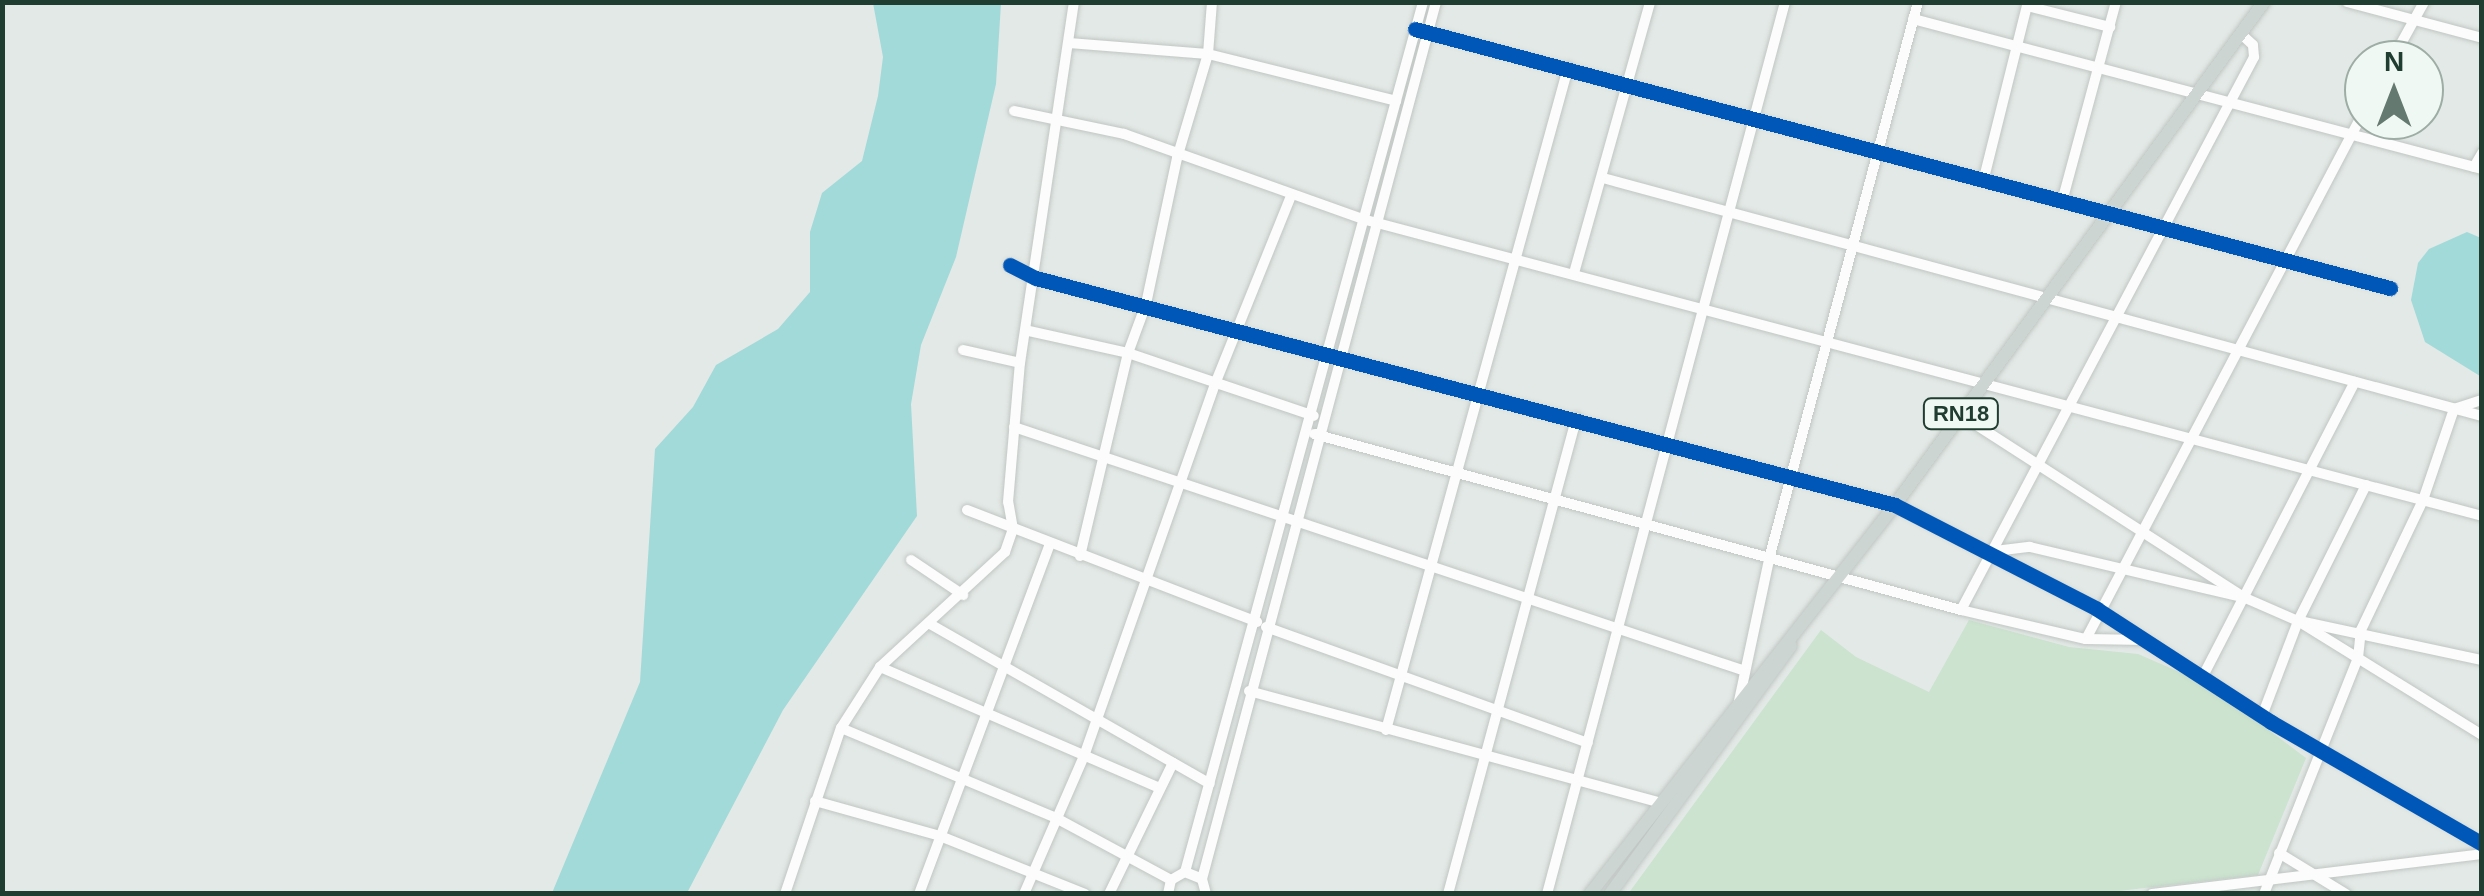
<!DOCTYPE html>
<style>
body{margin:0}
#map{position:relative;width:2484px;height:896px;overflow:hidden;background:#e3e9e6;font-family:Helvetica,sans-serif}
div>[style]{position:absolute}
.green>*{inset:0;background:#cbe3cf}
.water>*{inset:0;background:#a1dad9}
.roads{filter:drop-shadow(0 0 2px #c0c6c3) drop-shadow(0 0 2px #c0c6c3)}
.minor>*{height:10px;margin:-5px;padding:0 5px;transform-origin:5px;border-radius:5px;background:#fbfcfb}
.major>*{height:12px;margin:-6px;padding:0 6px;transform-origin:6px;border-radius:6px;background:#ccd5d2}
.cycleway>*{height:15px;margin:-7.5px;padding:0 7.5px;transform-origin:7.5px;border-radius:7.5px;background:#0057b8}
span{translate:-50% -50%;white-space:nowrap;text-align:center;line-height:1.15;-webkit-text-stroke:9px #f0f8f3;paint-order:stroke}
.shield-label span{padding:2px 8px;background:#f0f8f3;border:2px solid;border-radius:8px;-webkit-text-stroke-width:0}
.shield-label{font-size:22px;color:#203d31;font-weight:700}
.frame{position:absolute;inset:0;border:5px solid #203d31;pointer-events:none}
.north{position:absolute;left:2344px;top:40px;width:100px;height:100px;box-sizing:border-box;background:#f0f8f3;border:2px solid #9dada5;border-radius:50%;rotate:0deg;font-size:28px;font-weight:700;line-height:40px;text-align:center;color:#203d31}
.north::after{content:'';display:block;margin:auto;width:35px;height:45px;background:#647970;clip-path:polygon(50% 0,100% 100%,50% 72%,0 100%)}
</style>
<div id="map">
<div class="green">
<div style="clip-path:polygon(1969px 620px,2069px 647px,2138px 654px,2207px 684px,2306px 758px,2258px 875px,2092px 894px,1628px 894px,1821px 630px,1856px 657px,1929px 692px)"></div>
</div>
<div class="water">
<div style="clip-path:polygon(873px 3px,1001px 3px,996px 84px,956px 257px,921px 345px,911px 404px,917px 516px,783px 710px,687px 893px,552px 893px,640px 682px,655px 449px,693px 407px,716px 365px,778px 329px,810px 292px,810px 232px,822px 193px,862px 161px,878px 96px,883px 57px)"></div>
<div style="clip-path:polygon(2467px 232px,2481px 238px,2480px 376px,2425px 342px,2411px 300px,2418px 263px,2429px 249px)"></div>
</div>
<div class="roads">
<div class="minor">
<div style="left:2347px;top:2px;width:140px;rotate:14.9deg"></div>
<div style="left:2027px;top:6px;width:86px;rotate:14.2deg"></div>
<div style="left:1913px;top:19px;width:588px;rotate:14.77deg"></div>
<div style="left:1415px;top:29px;width:1009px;rotate:14.88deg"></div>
<div style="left:1069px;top:43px;width:139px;rotate:4.5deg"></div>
<div style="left:1208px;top:54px;width:194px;rotate:14deg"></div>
<div style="left:2392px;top:60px;width:66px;rotate:-61.1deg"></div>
<div style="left:1014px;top:111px;width:112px;rotate:11.8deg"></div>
<div style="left:1124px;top:134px;width:257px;rotate:19.6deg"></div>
<div style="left:1366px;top:220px;width:1155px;rotate:14.85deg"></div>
<div style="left:2474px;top:167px;width:16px;rotate:-60deg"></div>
<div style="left:1603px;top:178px;width:911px;rotate:15.15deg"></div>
<div style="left:1984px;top:178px;width:181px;rotate:-76deg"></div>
<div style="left:2063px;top:198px;width:203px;rotate:-74.9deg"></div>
<div style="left:1010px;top:265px;width:29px;rotate:27deg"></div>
<div style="left:1036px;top:278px;width:888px;rotate:14.8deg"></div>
<div style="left:1895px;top:505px;width:227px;rotate:27.2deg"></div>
<div style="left:2097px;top:609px;width:207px;rotate:33deg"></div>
<div style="left:2271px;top:722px;width:244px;rotate:30deg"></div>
<div style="left:1574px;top:273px;width:281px;rotate:-74.3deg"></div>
<div style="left:1029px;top:331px;width:101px;rotate:12.5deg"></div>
<div style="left:1128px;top:353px;width:196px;rotate:18.7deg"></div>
<div style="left:963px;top:350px;width:58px;rotate:12.8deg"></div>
<div style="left:1961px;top:415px;width:336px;rotate:32.8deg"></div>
<div style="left:2243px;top:597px;width:60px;rotate:23.6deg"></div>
<div style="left:2298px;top:621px;width:216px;rotate:31.8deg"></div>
<div style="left:1014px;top:427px;width:767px;rotate:18.46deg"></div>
<div style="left:1314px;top:434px;width:671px;rotate:15.22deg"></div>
<div style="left:1961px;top:610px;width:128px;rotate:13.1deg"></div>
<div style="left:2086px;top:639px;width:59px;rotate:1deg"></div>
<div style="left:967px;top:510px;width:311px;rotate:21.1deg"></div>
<div style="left:1995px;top:551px;width:35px;rotate:-7deg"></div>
<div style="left:2030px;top:547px;width:214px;rotate:13.3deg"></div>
<div style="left:1080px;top:556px;width:209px;rotate:-76.7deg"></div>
<div style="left:1128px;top:353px;width:52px;rotate:-69.8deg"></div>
<div style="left:1146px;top:304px;width:149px;rotate:-78deg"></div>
<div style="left:1177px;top:158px;width:109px;rotate:-73.4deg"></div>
<div style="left:1208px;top:54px;width:52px;rotate:-85.6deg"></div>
<div style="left:911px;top:560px;width:63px;rotate:33.9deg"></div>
<div style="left:1961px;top:610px;width:626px;rotate:-62.08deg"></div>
<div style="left:2254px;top:57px;width:12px;rotate:-95deg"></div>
<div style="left:2253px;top:45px;width:16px;rotate:-137deg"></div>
<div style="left:2304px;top:622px;width:182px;rotate:12.1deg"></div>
<div style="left:930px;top:624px;width:322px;rotate:29.7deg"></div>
<div style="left:1266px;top:627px;width:342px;rotate:19.8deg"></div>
<div style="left:2086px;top:639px;width:597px;rotate:-62.23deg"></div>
<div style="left:880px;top:667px;width:305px;rotate:23.4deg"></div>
<div style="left:2203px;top:676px;width:331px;rotate:-62.7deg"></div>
<div style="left:1249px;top:691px;width:426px;rotate:15.2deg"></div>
<div style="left:1739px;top:701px;width:149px;rotate:-78deg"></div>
<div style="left:1770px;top:555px;width:572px;rotate:-75.02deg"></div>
<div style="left:2262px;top:716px;width:102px;rotate:-69.2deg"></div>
<div style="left:2298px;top:621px;width:152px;rotate:-63.4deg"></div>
<div style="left:841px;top:728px;width:233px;rotate:22.7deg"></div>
<div style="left:1056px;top:818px;width:131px;rotate:28.3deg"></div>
<div style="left:1386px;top:730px;width:687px;rotate:-74.63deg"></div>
<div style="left:815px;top:801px;width:130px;rotate:15.6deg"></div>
<div style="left:940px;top:836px;width:156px;rotate:21.8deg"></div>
<div style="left:2279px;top:853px;width:79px;rotate:31.5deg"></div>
<div style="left:1185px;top:872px;width:902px;rotate:-74.7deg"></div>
<div style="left:1202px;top:879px;width:908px;rotate:-75.06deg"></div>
<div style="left:785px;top:894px;width:175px;rotate:-71.4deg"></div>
<div style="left:841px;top:728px;width:72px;rotate:-57.4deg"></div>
<div style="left:880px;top:667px;width:170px;rotate:-42.6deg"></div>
<div style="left:1005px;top:552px;width:24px;rotate:-71deg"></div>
<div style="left:1013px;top:529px;width:27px;rotate:-100deg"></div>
<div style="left:1008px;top:502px;width:140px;rotate:-85.1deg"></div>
<div style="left:1020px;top:363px;width:365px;rotate:-81.5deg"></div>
<div style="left:919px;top:894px;width:374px;rotate:-69.5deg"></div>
<div style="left:1024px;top:894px;width:150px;rotate:-66.5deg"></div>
<div style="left:1084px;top:756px;width:394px;rotate:-70.6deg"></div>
<div style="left:1215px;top:384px;width:201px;rotate:-68deg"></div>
<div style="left:1109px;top:894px;width:146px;rotate:-64deg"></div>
<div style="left:1168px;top:894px;width:14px;rotate:-78deg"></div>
<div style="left:1171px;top:880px;width:16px;rotate:-30deg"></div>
<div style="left:1185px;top:872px;width:18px;rotate:22deg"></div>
<div style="left:1202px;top:879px;width:16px;rotate:75deg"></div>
<div style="left:1448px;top:894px;width:493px;rotate:-74.9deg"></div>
<div style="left:1547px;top:894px;width:923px;rotate:-75.06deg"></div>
<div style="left:2152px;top:894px;width:332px;rotate:-6.9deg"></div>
<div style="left:2264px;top:894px;width:254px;rotate:-68.3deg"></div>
<div style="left:2358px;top:658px;width:28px;rotate:-84deg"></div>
<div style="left:2361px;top:630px;width:144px;rotate:-64.5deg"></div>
<div style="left:2423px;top:500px;width:96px;rotate:-71.2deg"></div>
<div style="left:2454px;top:409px;width:29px;rotate:-18deg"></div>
</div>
<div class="major">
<div style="left:1590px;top:894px;width:494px;rotate:-51.9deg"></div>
<div style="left:1895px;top:505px;width:624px;rotate:-53.74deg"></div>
<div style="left:1610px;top:894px;width:307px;rotate:-53.9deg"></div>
</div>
</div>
<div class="cycleway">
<div style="left:1415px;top:29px;width:1009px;rotate:14.88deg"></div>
<div style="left:1010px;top:265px;width:29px;rotate:27deg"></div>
<div style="left:1036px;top:278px;width:888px;rotate:14.8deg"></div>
<div style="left:1895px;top:505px;width:227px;rotate:27.2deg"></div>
<div style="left:2097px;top:609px;width:207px;rotate:33deg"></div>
<div style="left:2271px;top:722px;width:244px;rotate:30deg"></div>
</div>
<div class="shield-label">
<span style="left:1961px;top:414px">RN18</span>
</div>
<div class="frame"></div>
<div class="north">N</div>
</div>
